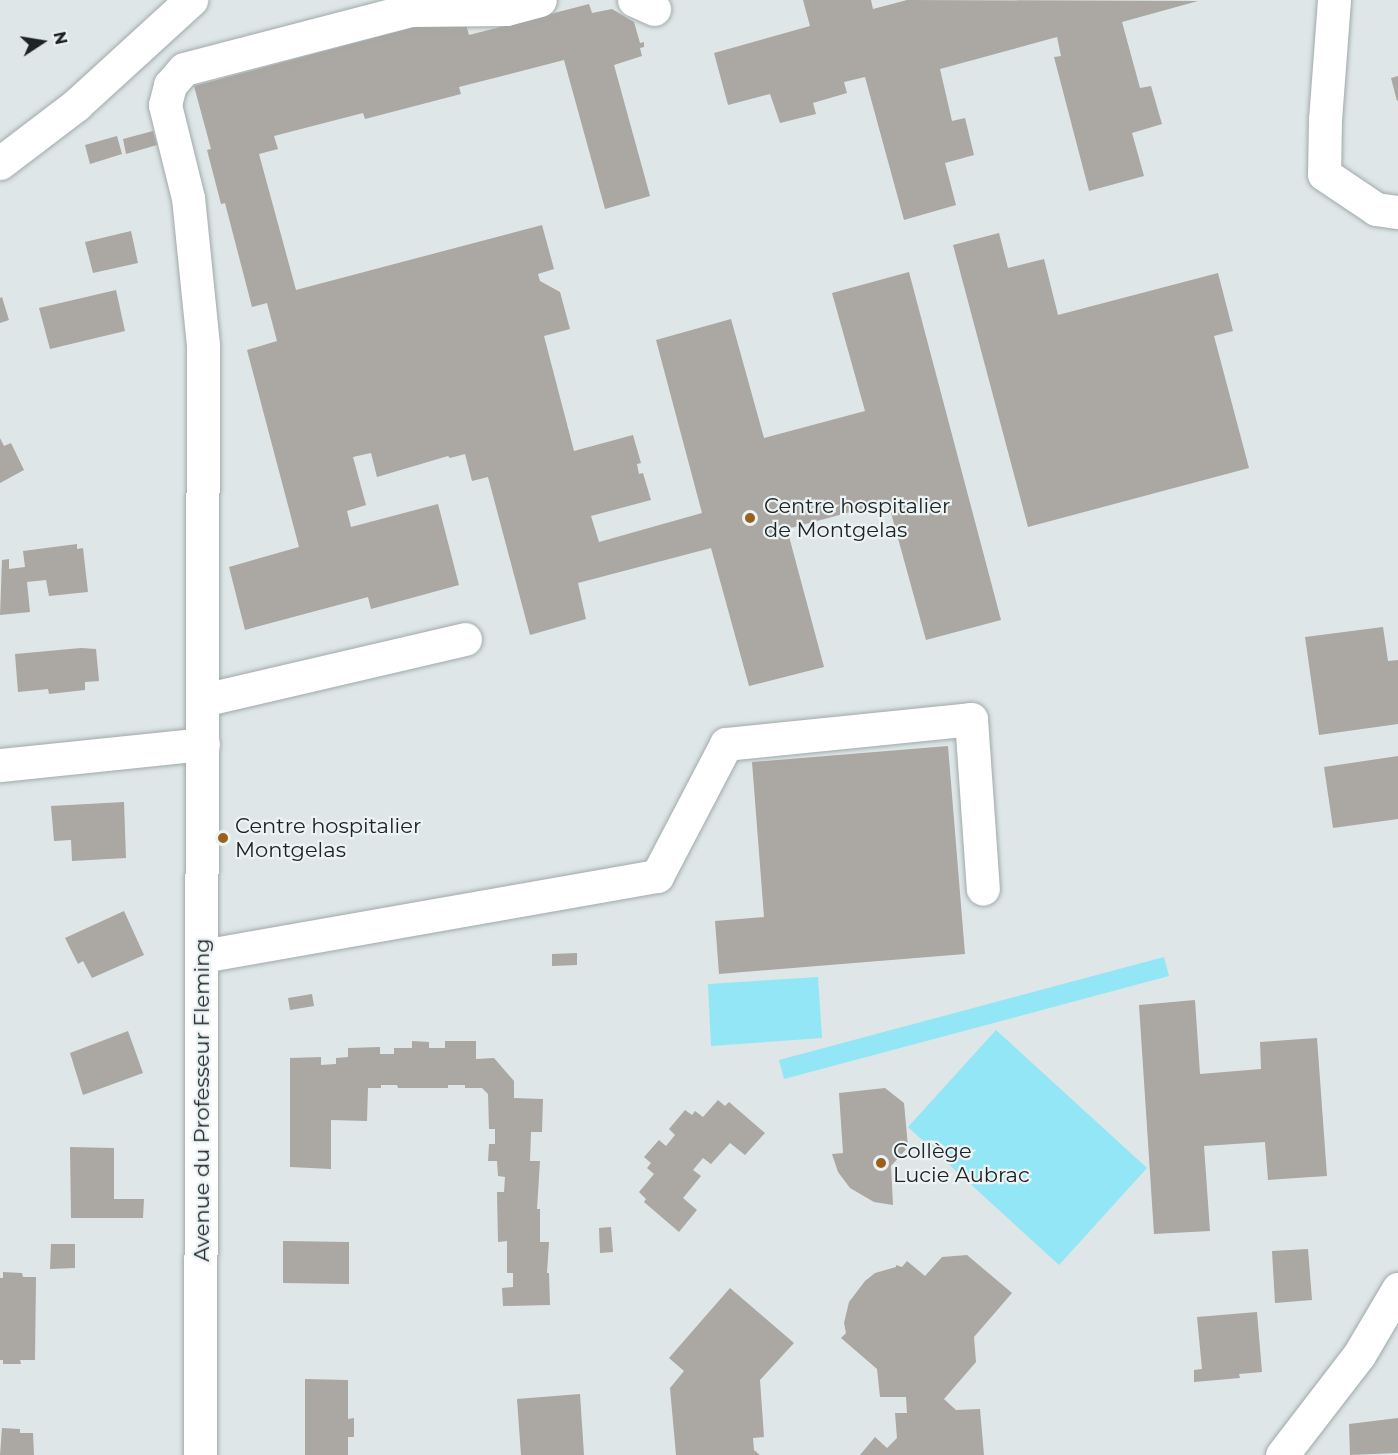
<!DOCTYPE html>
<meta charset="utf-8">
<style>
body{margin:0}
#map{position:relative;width:1398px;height:1455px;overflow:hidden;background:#dee6e7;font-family:Montserrat,sans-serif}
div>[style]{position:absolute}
.green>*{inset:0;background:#93e6f5}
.building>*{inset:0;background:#aba7a2}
.roads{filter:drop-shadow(0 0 2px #a1a9aa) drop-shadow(0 0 2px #a1a9aa)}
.minor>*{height:33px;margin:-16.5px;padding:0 16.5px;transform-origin:16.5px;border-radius:16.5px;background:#fff}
.dots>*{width:16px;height:16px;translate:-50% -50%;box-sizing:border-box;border:3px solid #ebf3f5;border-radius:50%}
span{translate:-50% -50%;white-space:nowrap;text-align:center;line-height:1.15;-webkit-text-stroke:4.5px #ebf3f5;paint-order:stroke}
.poi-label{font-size:21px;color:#202323}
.left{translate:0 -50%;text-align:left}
.street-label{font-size:21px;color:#202323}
.north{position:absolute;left:12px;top:12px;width:60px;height:60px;-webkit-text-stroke:4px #ebf3f5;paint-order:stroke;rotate:78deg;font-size:16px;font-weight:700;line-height:24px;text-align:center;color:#202323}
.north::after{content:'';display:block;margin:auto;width:21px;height:27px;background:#202323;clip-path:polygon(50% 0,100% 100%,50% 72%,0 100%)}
</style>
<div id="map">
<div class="green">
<div style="clip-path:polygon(1164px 957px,1169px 976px,784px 1079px,779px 1060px)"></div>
<div style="clip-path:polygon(818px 977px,822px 1038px,711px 1046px,708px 984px)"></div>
<div style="clip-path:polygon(996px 1030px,1147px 1168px,1059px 1265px,908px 1127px)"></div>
</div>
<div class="building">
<div style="clip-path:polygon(803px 0,871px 0,873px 9px,907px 0,1198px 1px,1122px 22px,1140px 88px,1151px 86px,1162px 124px,1132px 133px,1144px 176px,1089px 191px,1054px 57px,1061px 56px,1057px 37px,940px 69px,952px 121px,965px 118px,974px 155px,945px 163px,956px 205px,904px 220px,865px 77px,844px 82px,847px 93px,813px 103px,816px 114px,780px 123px,770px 94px,728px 105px,714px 53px,810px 26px)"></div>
<div style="clip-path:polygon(589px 4px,592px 13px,612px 9px,634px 22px,640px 43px,644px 42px,644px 47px,640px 48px,642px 56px,614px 65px,650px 196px,605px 209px,564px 60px,459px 87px,461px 94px,365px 119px,363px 113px,274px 136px,278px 149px,259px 154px,296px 290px,542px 225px,554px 269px,538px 274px,540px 281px,560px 292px,570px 329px,544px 336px,574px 451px,633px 435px,641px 463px,637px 464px,639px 474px,643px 473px,651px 500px,591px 516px,599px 542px,702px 513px,656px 340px,731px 319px,764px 438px,865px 411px,832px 293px,909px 272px,1001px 620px,926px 640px,888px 502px,787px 529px,824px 667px,749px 686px,711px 548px,578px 583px,586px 619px,530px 635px,488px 477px,472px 481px,465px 454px,450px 458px,448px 456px,377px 477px,371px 453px,353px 457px,366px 505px,347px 511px,351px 527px,438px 504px,459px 585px,371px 609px,368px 597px,245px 630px,229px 567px,299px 547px,247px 350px,277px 341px,267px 303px,252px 307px,225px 203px,221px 204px,207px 150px,211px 149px,194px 86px,463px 14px,469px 35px)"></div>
<div style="clip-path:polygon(1398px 76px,1398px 100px,1397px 101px,1391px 78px)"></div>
<div style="clip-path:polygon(153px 131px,157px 145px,126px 154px,123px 139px)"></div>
<div style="clip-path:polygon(117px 136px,122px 154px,90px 164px,85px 145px)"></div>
<div style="clip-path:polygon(131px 231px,138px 263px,93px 273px,85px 242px)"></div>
<div style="clip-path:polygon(999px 233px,1008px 268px,1044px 259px,1058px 315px,1218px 273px,1233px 331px,1214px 336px,1249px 468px,1028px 527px,953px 245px)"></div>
<div style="clip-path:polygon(116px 290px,125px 331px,50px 349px,39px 308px)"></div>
<div style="clip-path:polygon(2px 297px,9px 320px,0 323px,0 298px)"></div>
<div style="clip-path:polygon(0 438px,4px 446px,11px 443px,24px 470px,0 483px)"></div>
<div style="clip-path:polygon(77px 544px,77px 549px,83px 548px,88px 592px,49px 596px,46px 580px,27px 582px,30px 612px,0 615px,2px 560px,9px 559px,9px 569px,25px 567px,23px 551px)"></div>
<div style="clip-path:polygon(1383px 627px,1388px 661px,1398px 660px,1398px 724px,1319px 735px,1305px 637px)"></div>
<div style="clip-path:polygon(81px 648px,96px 649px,99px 681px,85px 682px,85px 690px,49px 694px,48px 689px,18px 692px,15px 654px)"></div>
<div style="clip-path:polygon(948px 746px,965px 954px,719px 974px,715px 921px,764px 917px,752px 762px)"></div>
<div style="clip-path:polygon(1398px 756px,1398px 819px,1333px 828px,1324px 767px)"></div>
<div style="clip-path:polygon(124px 802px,126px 858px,72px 861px,71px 840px,54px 841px,51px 806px)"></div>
<div style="clip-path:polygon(124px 911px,144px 955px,92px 978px,83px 961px,78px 964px,65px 938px)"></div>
<div style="clip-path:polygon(577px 953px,577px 965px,552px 966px,552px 954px)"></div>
<div style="clip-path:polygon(312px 994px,314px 1006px,290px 1010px,288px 998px)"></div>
<div style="clip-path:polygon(1195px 1000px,1200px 1074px,1261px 1069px,1260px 1042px,1317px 1038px,1327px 1176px,1268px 1180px,1265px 1142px,1204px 1146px,1210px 1231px,1154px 1234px,1139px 1005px)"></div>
<div style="clip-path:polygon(128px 1031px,143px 1073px,83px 1095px,70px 1053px)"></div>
<div style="clip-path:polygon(412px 1041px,429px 1042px,429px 1048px,445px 1048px,445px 1041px,476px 1041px,476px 1059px,494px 1058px,514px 1081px,514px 1098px,543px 1099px,542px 1132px,531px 1132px,530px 1161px,540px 1161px,537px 1209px,540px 1209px,540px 1242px,549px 1242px,547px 1273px,549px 1273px,550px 1305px,503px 1306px,502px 1288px,513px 1287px,513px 1273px,507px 1273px,507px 1241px,498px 1242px,497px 1192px,504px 1192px,505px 1177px,498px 1176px,497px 1161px,488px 1161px,489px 1144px,495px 1144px,495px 1129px,489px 1129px,488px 1094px,482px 1088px,465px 1088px,465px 1085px,448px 1085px,448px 1088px,398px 1088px,397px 1085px,381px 1085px,381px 1088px,368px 1088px,367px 1121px,331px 1120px,331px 1169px,290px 1167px,290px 1058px,321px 1057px,321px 1065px,336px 1064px,336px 1058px,348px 1057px,348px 1048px,380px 1047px,380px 1054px,394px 1054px,394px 1048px,412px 1048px)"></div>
<div style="clip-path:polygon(885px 1088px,904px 1103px,908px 1147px,891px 1166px,893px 1205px,874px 1202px,850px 1188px,838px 1172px,832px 1154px,843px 1153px,839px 1093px)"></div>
<div style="clip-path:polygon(718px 1100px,725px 1106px,729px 1102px,765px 1133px,745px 1155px,730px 1143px,711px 1164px,703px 1158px,693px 1170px,701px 1176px,683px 1198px,697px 1210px,679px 1232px,644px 1202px,646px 1199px,639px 1192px,654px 1174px,647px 1168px,651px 1163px,644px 1157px,659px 1140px,666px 1146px,675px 1135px,669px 1129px,685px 1110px,692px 1115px,695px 1111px,703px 1117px)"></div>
<div style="clip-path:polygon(70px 1147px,114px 1148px,114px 1199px,144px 1199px,143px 1218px,71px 1218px)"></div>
<div style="clip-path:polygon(611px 1227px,613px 1252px,600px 1253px,599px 1228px)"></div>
<div style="clip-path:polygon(283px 1241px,349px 1242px,349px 1284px,283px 1283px)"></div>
<div style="clip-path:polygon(51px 1244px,75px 1244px,75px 1268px,50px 1269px)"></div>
<div style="clip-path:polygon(1308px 1249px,1312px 1300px,1275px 1303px,1272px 1251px)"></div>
<div style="clip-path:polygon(967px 1255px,1012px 1293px,974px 1337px,976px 1362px,944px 1399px,956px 1410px,980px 1409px,984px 1455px,860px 1455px,875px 1437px,887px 1448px,897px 1438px,895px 1413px,907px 1413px,906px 1397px,880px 1397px,877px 1369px,841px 1338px,846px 1333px,844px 1323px,849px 1302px,865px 1281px,875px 1273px,896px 1267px,896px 1265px,902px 1267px,907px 1261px,925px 1276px,942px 1257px)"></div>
<div style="clip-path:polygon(3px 1272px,22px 1273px,23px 1277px,36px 1277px,35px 1360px,20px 1360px,21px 1364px,3px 1364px,3px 1360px,0 1360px,0 1278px,3px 1278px)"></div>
<div style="clip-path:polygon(730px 1288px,794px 1343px,760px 1380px,764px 1437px,753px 1438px,754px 1450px,760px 1455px,676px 1455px,670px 1388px,684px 1371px,669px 1358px)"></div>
<div style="clip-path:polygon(1257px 1312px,1262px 1372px,1239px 1374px,1240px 1378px,1194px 1382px,1194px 1370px,1202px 1369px,1197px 1317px)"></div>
<div style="clip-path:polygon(305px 1379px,348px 1380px,348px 1419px,354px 1418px,354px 1437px,348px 1437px,348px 1455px,305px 1455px)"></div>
<div style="clip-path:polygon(580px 1394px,584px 1455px,521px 1455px,517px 1399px)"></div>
<div style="clip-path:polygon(1398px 1418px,1398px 1453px,1350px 1455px,1349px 1424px)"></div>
<div style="clip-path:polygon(2px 1428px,20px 1429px,20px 1433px,33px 1433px,34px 1455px,0 1455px)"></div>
</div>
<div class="roads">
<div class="minor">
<div style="left:634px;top:0;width:22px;rotate:24deg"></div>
<div style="left:1334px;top:0;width:119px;rotate:94.3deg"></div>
<div style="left:1325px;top:119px;width:55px;rotate:91deg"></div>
<div style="left:1324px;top:174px;width:63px;rotate:33.9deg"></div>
<div style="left:1376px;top:209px;width:22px;rotate:8deg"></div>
<div style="left:0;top:163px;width:96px;rotate:-37.3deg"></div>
<div style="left:76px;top:105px;width:156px;rotate:-42.4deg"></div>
<div style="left:203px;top:700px;width:269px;rotate:-13.1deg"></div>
<div style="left:0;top:765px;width:204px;rotate:-5.9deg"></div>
<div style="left:203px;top:956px;width:461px;rotate:-10deg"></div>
<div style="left:657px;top:876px;width:149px;rotate:-62.4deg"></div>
<div style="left:726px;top:744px;width:246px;rotate:-5.8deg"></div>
<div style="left:971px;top:719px;width:170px;rotate:86deg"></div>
<div style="left:200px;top:1455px;width:1110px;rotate:-89.85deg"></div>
<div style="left:203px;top:345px;width:148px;rotate:-95.8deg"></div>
<div style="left:188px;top:198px;width:96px;rotate:-103.9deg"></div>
<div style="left:165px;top:105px;width:21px;rotate:-76deg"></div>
<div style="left:170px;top:85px;width:21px;rotate:-49deg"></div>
<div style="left:184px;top:69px;width:235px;rotate:-14.6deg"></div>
<div style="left:411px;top:10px;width:95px;rotate:-0.6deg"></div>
<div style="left:506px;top:9px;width:35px;rotate:-15deg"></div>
<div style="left:1282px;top:1455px;width:126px;rotate:-52.4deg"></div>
<div style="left:1359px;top:1355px;width:77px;rotate:-59.4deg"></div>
</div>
</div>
<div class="dots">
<div style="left:750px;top:518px;background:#99611c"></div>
<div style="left:223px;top:838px;background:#99611c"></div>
<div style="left:881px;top:1163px;background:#99611c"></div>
</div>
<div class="poi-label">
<span class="left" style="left:764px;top:518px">Centre hospitalier<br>de Montgelas</span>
<span class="left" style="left:235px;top:838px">Centre hospitalier<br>Montgelas</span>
<span class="left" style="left:893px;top:1163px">Collège<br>Lucie Aubrac</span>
</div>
<div class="street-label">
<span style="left:202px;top:1100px;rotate:-90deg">Avenue du Professeur Fleming</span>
</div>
<div class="north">N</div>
</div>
